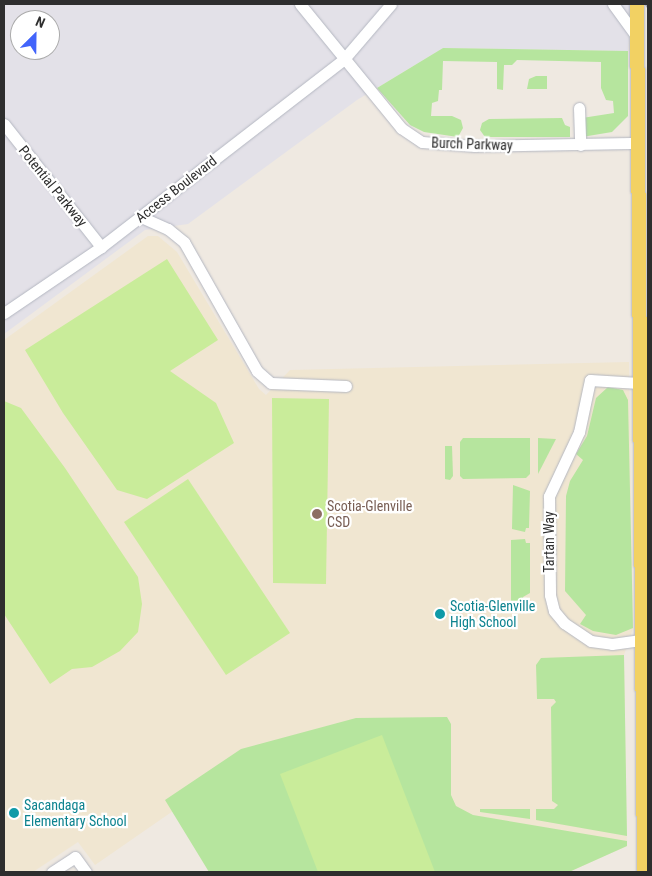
<!DOCTYPE html>
<style>
body{margin:0}
#map{position:relative;width:652px;height:876px;overflow:hidden;background:#efe9e1;font-family:"Roboto Condensed",sans-serif}
div>[style]{position:absolute}
.industrial>*{inset:0;background:#e3e1e8}
.education>*{inset:0;background:#f0e6d1}
.green>*{inset:0;background:#b6e59e}
.pitch>*{inset:0;background:#c9ec9a}
.roads{filter:drop-shadow(0 0 1px #b4b7c1) drop-shadow(0 0 1px #b4b7c1)}
.minor>*{height:11px;margin:-5.5px;padding:0 5.5px;transform-origin:5.5px;border-radius:5.5px;background:#fff}
.major>*{height:14px;margin:-7px;padding:0 7px;transform-origin:7px;border-radius:7px;background:#f2d163}
.rail>*{height:3px;margin:-1.5px;padding:0 1.5px;transform-origin:1.5px;border-radius:1.5px;background:#a3a6b8}
.dots>*{width:14px;height:14px;translate:-50% -50%;box-sizing:border-box;border:2px solid #fff;border-radius:50%}
span{translate:-50% -50%;white-space:nowrap;text-align:center;line-height:1.15;-webkit-text-stroke:4.5px #fff;paint-order:stroke}
.street-label{font-size:14px;color:#2e2e2e}
.education-label{font-size:14px;color:#785e54}
.left{translate:0 -50%;text-align:left}
.culture-label{font-size:14px;color:#0d838f}
.frame{position:absolute;inset:0;border:5px solid #2e2e2e;pointer-events:none}
.north{position:absolute;left:10px;top:10px;width:50px;height:50px;box-sizing:border-box;background:#fff;border:1px solid #ababab;border-radius:50%;rotate:23deg;font-size:14px;font-weight:700;line-height:20px;text-align:center;color:#2e2e2e}
.north::after{content:'';display:block;margin:auto;width:18px;height:22px;background:#4264fb;clip-path:polygon(50% 0,100% 100%,50% 72%,0 100%)}
</style>
<div id="map">
<div class="industrial">
<div style="clip-path:polygon(evenodd,4px 4px,628px 4px,632px 8px,628px 51px,443px 48px,357px 100px,188px 224px,145px 230px,4px 334px,4px 4px,20px 20px,50px 20px,50px 50px,20px 50px,20px 20px)"></div>
</div>
<div class="education">
<div style="clip-path:polygon(148px 236px,158px 236px,177px 252px,259px 389px,266px 395px,290px 370px,629px 362px,633px 628px,624px 655px,627px 846px,569px 872px,209px 872px,173px 811px,95px 865px,78px 842px,33px 872px,4px 872px,4px 340px)"></div>
</div>
<div class="green">
<div style="clip-path:polygon(443px 48px,628px 51px,628px 116px,612px 132px,582px 137px,582px 118px,614px 113px,613px 101px,606px 100px,601px 88px,601px 62px,517px 60px,512px 65px,504px 65px,503px 90px,497px 89px,497px 62px,443px 61px,442px 90px,439px 90px,438px 101px,432px 103px,431px 116px,452px 116px,461px 120px,463px 128px,458px 137px,424px 132px,410px 125px,377px 88px)"></div>
<div style="clip-path:polygon(536px 76px,547px 76px,547px 89px,527px 89px,529px 79px)"></div>
<div style="clip-path:polygon(562px 118px,565px 125px,570px 127px,570px 137px,485px 137px,480px 130px,482px 123px,489px 119px)"></div>
<div style="clip-path:polygon(608px 387px,623px 390px,628px 400px,633px 628px,616px 635px,593px 631px,580px 624px,586px 615px,565px 591px,566px 496px,570px 481px,583px 460px,576px 454px,587px 436px,596px 398px)"></div>
<div style="clip-path:polygon(463px 438px,530px 438px,530px 474px,526px 478px,463px 479px,460px 476px,460px 442px)"></div>
<div style="clip-path:polygon(538px 438px,556px 439px,538px 474px)"></div>
<div style="clip-path:polygon(445px 446px,452px 446px,453px 476px,450px 480px,445px 479px)"></div>
<div style="clip-path:polygon(513px 485px,530px 491px,529px 528px,526px 528px,525px 532px,512px 529px)"></div>
<div style="clip-path:polygon(525px 539px,526px 543px,530px 543px,530px 593px,523px 597px,522px 601px,511px 603px,511px 540px)"></div>
<div style="clip-path:polygon(624px 655px,627px 836px,536px 820px,536px 809px,554px 809px,558px 805px,552px 801px,551px 707px,556px 702px,554px 699px,537px 699px,536px 665px,541px 658px)"></div>
<div style="clip-path:polygon(447px 717px,451px 724px,451px 795px,456px 806px,473px 815px,627px 841px,627px 846px,569px 872px,209px 872px,165px 800px,241px 749px,356px 718px)"></div>
<div style="clip-path:polygon(480px 809px,530px 809px,530px 819px,480px 812px)"></div>
</div>
<div class="pitch">
<div style="clip-path:polygon(167px 259px,218px 340px,170px 371px,216px 403px,234px 443px,147px 499px,117px 490px,63px 413px,25px 350px)"></div>
<div style="clip-path:polygon(272px 398px,329px 399px,326px 584px,273px 583px)"></div>
<div style="clip-path:polygon(4px 401px,21px 408px,65px 468px,138px 577px,142px 604px,138px 632px,120px 651px,92px 667px,72px 669px,50px 684px,4px 614px)"></div>
<div style="clip-path:polygon(188px 479px,290px 633px,226px 675px,124px 522px)"></div>
<div style="clip-path:polygon(382px 735px,435px 872px,318px 872px,280px 774px)"></div>
</div>
<div class="roads">
<div class="minor">
<div style="left:300px;top:4px;width:160px;rotate:50.8deg"></div>
<div style="left:401px;top:128px;width:25px;rotate:34deg"></div>
<div style="left:422px;top:142px;width:53px;rotate:4.3deg"></div>
<div style="left:475px;top:146px;width:163px;rotate:-1.1deg"></div>
<div style="left:613px;top:4px;width:41px;rotate:54deg"></div>
<div style="left:579px;top:108px;width:37px;rotate:88deg"></div>
<div style="left:4px;top:124px;width:157px;rotate:51.7deg"></div>
<div style="left:141px;top:217px;width:30px;rotate:24deg"></div>
<div style="left:168px;top:229px;width:21px;rotate:39deg"></div>
<div style="left:184px;top:242px;width:148px;rotate:60.5deg"></div>
<div style="left:257px;top:371px;width:18px;rotate:41deg"></div>
<div style="left:271px;top:383px;width:75px;rotate:2.3deg"></div>
<div style="left:4px;top:313px;width:117px;rotate:-34.2deg"></div>
<div style="left:101px;top:247px;width:307px;rotate:-37.7deg"></div>
<div style="left:344px;top:59px;width:72px;rotate:-49.5deg"></div>
<div style="left:639px;top:383px;width:49px;rotate:-176.5deg"></div>
<div style="left:590px;top:380px;width:53px;rotate:101.9deg"></div>
<div style="left:579px;top:432px;width:71px;rotate:115.1deg"></div>
<div style="left:549px;top:496px;width:99px;rotate:89.4deg"></div>
<div style="left:550px;top:595px;width:16px;rotate:76deg"></div>
<div style="left:554px;top:611px;width:16px;rotate:50deg"></div>
<div style="left:564px;top:623px;width:32px;rotate:34deg"></div>
<div style="left:591px;top:641px;width:21px;rotate:8deg"></div>
<div style="left:612px;top:644px;width:29px;rotate:-8deg"></div>
<div style="left:52px;top:872px;width:27px;rotate:-33deg"></div>
<div style="left:75px;top:857px;width:19px;rotate:54deg"></div>
</div>
<div class="major">
<div style="left:637px;top:4px;width:868px;rotate:89.54deg"></div>
</div>
</div>
<div class="rail">
<div style="left:646px;top:4px;width:4px;rotate:56deg"></div>
</div>
<div class="dots">
<div style="left:317px;top:514px;background:#8d6e63"></div>
<div style="left:440px;top:614px;background:#0f9aa8"></div>
<div style="left:14px;top:813px;background:#0f9aa8"></div>
</div>
<div class="street-label">
<span style="left:472px;top:144px;rotate:2deg">Burch Parkway</span>
<span style="left:53px;top:186px;rotate:51deg">Potential Parkway</span>
<span style="left:176px;top:189px;rotate:-38deg">Access Boulevard</span>
<span style="left:549px;top:542px;rotate:-90deg">Tartan Way</span>
</div>
<div class="education-label">
<span class="left" style="left:327px;top:514px">Scotia-Glenville<br>CSD</span>
</div>
<div class="culture-label">
<span class="left" style="left:450px;top:614px">Scotia-Glenville<br>High School</span>
<span class="left" style="left:24px;top:813px">Sacandaga<br>Elementary School</span>
</div>
<div class="frame"></div>
<div class="north">N</div>
</div>
